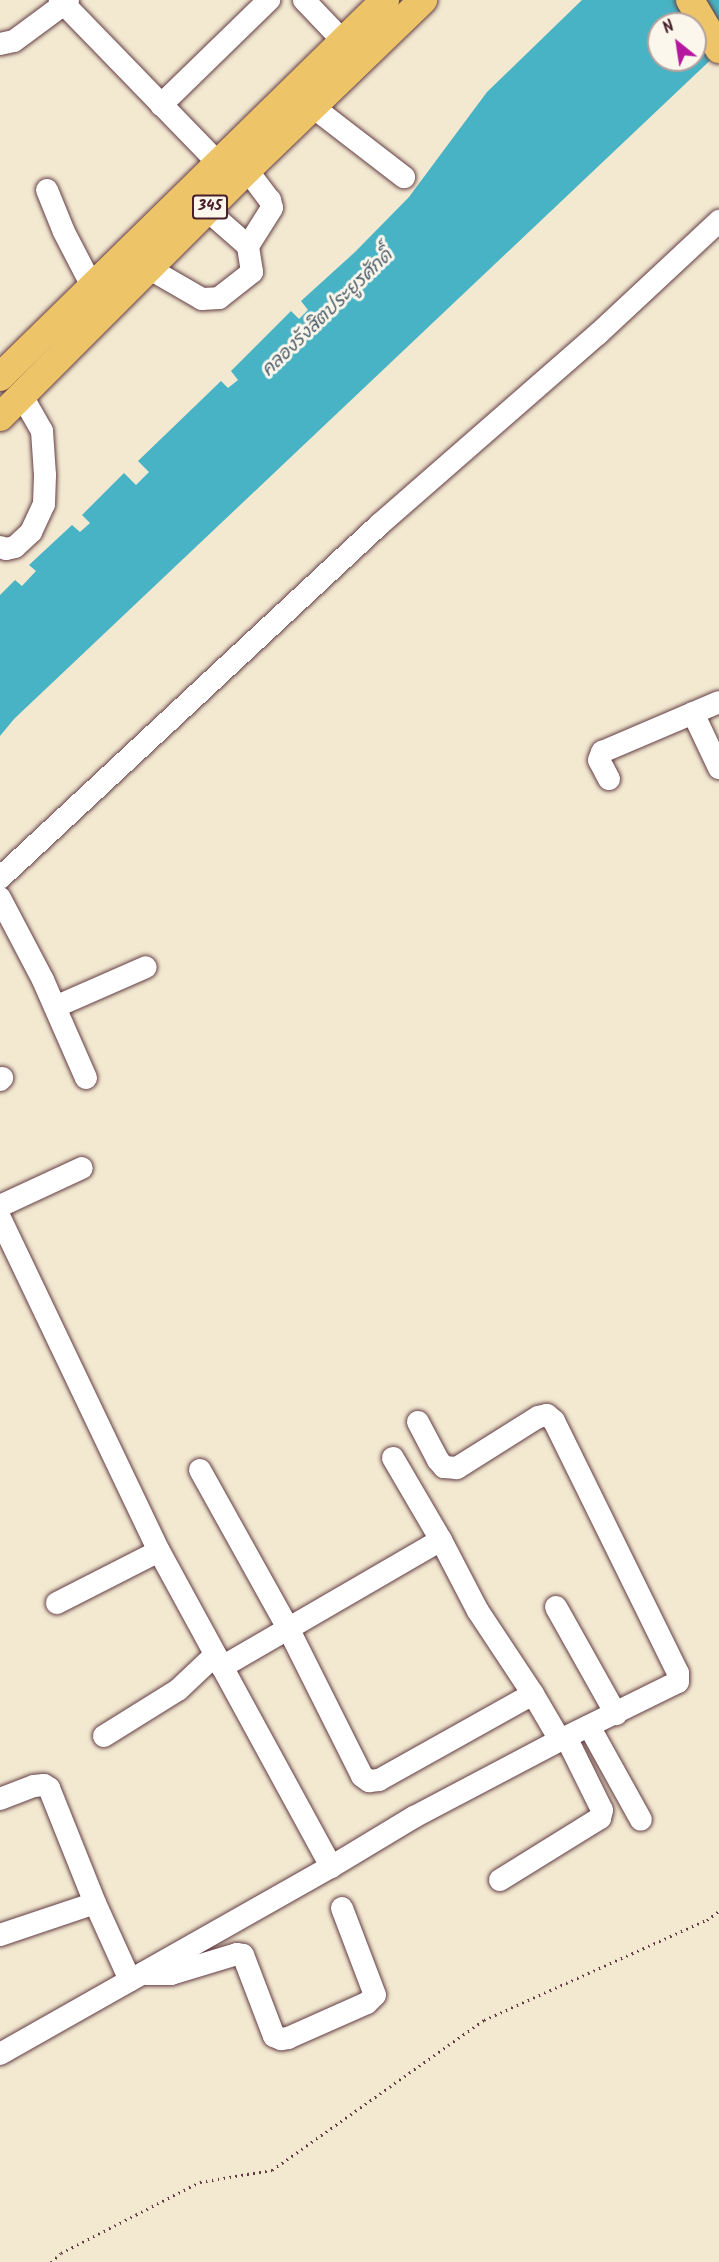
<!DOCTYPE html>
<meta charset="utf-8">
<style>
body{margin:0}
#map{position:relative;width:719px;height:2262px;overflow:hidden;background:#f3e9d1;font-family:Kalam,"Playpen Sans Thai",sans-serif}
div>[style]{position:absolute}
.water>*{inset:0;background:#47b3c4}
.path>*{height:3px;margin-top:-1.5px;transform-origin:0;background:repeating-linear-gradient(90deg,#633d44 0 1.5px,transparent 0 6px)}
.roads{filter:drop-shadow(0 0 2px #633d44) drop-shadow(0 0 2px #633d44)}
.minor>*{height:22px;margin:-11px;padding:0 11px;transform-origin:11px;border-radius:11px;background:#fff}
.major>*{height:28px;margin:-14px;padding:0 14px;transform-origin:14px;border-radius:14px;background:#eec469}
span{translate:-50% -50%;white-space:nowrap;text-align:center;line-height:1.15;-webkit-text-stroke:6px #fbf7ec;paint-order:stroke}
.shield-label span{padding:2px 4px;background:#fbf7ec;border:2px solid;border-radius:4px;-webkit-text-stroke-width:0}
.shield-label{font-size:15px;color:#4a1f2b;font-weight:700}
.water-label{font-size:18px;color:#495a68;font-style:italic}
.north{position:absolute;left:647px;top:12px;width:60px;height:60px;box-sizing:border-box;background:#fbf7ec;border:2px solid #b4a19f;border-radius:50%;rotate:330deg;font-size:16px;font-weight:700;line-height:24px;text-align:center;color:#4a1f2b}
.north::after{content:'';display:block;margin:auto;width:21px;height:27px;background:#b5179e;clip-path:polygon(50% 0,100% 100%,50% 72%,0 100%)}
</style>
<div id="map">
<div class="water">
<div style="clip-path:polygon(evenodd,582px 0,719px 0,719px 52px,14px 719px,0 736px,0 595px,15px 580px,22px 586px,36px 571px,29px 565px,72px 525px,80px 532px,90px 523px,82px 515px,124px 473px,136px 485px,149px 472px,138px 461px,221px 381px,228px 388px,238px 380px,231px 371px,291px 311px,299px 319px,308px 310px,301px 301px,355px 252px,409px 197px,487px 92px,582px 0,659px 24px,695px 24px,695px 60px,659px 60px,659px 24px)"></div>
</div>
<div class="path">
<div style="left:51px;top:2262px;width:13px;rotate:-42deg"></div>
<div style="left:61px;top:2253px;width:156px;rotate:-27.1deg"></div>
<div style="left:200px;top:2182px;width:73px;rotate:-9.5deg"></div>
<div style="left:272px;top:2170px;width:260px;rotate:-35.3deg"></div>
<div style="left:484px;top:2020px;width:244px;rotate:-24.2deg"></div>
<div style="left:707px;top:1920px;width:15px;rotate:-37deg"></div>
</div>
<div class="roads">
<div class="minor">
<div style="left:68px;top:0;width:6px;rotate:135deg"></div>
<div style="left:64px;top:4px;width:221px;rotate:45.9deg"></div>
<div style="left:304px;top:0;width:57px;rotate:46.4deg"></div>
<div style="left:0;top:44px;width:14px;rotate:-12deg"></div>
<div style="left:14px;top:41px;width:62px;rotate:-36.5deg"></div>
<div style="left:64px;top:4px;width:6px;rotate:-135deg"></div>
<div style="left:161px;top:105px;width:151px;rotate:-44.2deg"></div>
<div style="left:313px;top:107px;width:115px;rotate:37.6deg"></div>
<div style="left:247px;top:170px;width:38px;rotate:53deg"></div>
<div style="left:270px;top:200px;width:8px;rotate:76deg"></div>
<div style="left:272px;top:208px;width:45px;rotate:122.3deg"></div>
<div style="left:47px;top:190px;width:45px;rotate:68deg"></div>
<div style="left:64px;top:232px;width:61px;rotate:62.6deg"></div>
<div style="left:150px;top:269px;width:60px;rotate:30deg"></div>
<div style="left:202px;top:299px;width:17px;rotate:-3deg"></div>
<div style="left:219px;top:298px;width:42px;rotate:-38.2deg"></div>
<div style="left:252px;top:272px;width:26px;rotate:-99deg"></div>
<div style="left:248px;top:246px;width:55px;rotate:-138.7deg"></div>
<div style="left:0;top:547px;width:6px;rotate:18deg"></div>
<div style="left:6px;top:549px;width:9px;rotate:-13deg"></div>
<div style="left:15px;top:547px;width:22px;rotate:-43deg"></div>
<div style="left:31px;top:532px;width:31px;rotate:-65deg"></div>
<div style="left:44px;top:504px;width:29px;rotate:-88deg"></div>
<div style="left:45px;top:475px;width:44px;rotate:-93.9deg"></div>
<div style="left:42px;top:431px;width:40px;rotate:-119.7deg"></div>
<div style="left:693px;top:713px;width:61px;rotate:64.7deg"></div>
<div style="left:609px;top:779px;width:21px;rotate:-118deg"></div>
<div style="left:599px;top:760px;width:9px;rotate:-69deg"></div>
<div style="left:602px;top:752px;width:127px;rotate:-23.1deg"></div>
<div style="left:0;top:878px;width:519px;rotate:-42.97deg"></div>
<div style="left:380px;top:524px;width:289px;rotate:-41.1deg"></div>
<div style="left:598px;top:334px;width:166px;rotate:-43deg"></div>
<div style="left:0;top:898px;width:93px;rotate:62.3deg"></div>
<div style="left:43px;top:980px;width:107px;rotate:66.3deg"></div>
<div style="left:55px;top:1007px;width:99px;rotate:-23.7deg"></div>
<div style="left:0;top:1080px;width:3px;rotate:-45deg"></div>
<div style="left:0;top:1206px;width:90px;rotate:-24.9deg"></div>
<div style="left:0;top:1218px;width:369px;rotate:64.5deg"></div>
<div style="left:159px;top:1551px;width:360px;rotate:61.4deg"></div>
<div style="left:393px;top:1458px;width:95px;rotate:59.7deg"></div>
<div style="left:441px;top:1540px;width:80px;rotate:62.5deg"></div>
<div style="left:478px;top:1611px;width:100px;rotate:56.5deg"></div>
<div style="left:200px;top:1470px;width:181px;rotate:60.9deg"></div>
<div style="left:288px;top:1628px;width:165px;rotate:63.4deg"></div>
<div style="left:362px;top:1776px;width:9px;rotate:36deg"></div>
<div style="left:369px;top:1781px;width:10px;rotate:-6deg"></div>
<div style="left:379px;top:1780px;width:176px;rotate:-29.2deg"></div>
<div style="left:533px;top:1694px;width:53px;rotate:59.6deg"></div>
<div style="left:57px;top:1603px;width:114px;rotate:-27deg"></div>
<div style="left:556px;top:1607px;width:123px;rotate:60.7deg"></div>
<div style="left:222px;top:1667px;width:253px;rotate:-30.1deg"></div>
<div style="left:589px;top:1726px;width:107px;rotate:61deg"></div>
<div style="left:104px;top:1736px;width:87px;rotate:-31.9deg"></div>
<div style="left:178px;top:1690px;width:51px;rotate:-43.4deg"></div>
<div style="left:0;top:1799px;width:36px;rotate:-21deg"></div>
<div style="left:34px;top:1786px;width:10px;rotate:-6deg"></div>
<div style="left:44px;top:1785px;width:6px;rotate:31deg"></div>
<div style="left:49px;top:1788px;width:124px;rotate:68.2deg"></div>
<div style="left:95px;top:1903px;width:85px;rotate:65.6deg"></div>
<div style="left:500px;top:1880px;width:118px;rotate:-31.8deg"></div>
<div style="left:600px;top:1818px;width:8px;rotate:-76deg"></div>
<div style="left:602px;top:1810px;width:81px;rotate:-116.3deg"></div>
<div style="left:0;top:1935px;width:100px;rotate:-18.6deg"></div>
<div style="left:146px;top:1974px;width:25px"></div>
<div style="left:171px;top:1974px;width:69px;rotate:-16.9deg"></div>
<div style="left:237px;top:1954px;width:6px;rotate:9deg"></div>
<div style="left:243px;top:1955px;width:87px;rotate:69.1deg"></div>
<div style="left:274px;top:2036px;width:8px;rotate:23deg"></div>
<div style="left:281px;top:2039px;width:7px;rotate:-8deg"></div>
<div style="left:288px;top:2038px;width:86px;rotate:-23.9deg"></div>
<div style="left:367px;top:2003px;width:11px;rotate:-45deg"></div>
<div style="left:375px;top:1995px;width:93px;rotate:-110.8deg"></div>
<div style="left:0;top:2054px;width:380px;rotate:-29.5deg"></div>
<div style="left:331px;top:1867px;width:97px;rotate:-31.1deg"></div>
<div style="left:414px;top:1817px;width:165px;rotate:-27.8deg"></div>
<div style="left:560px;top:1740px;width:131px;rotate:-26.2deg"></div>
<div style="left:678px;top:1682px;width:9px;rotate:-90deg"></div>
<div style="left:678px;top:1673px;width:281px;rotate:-116.2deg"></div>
<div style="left:554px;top:1421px;width:9px;rotate:-139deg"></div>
<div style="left:547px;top:1415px;width:9px;rotate:167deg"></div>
<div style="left:538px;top:1417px;width:96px;rotate:147.8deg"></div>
<div style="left:457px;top:1468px;width:13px;rotate:-176deg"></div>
<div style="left:444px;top:1467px;width:9px;rotate:-131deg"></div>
<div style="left:438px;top:1460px;width:43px;rotate:-117.8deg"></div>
</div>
<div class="major">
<div style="left:690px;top:0;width:57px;rotate:59.4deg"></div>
<div style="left:0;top:377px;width:539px;rotate:-44.4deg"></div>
<div style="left:0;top:417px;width:349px;rotate:-45deg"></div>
<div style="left:247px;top:170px;width:245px;rotate:-44deg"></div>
</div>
</div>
<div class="shield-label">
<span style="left:210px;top:207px">345</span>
</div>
<div class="water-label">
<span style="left:328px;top:314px;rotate:-44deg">คลองรังสิตประยูรศักดิ์</span>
</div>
<div class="north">N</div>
</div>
